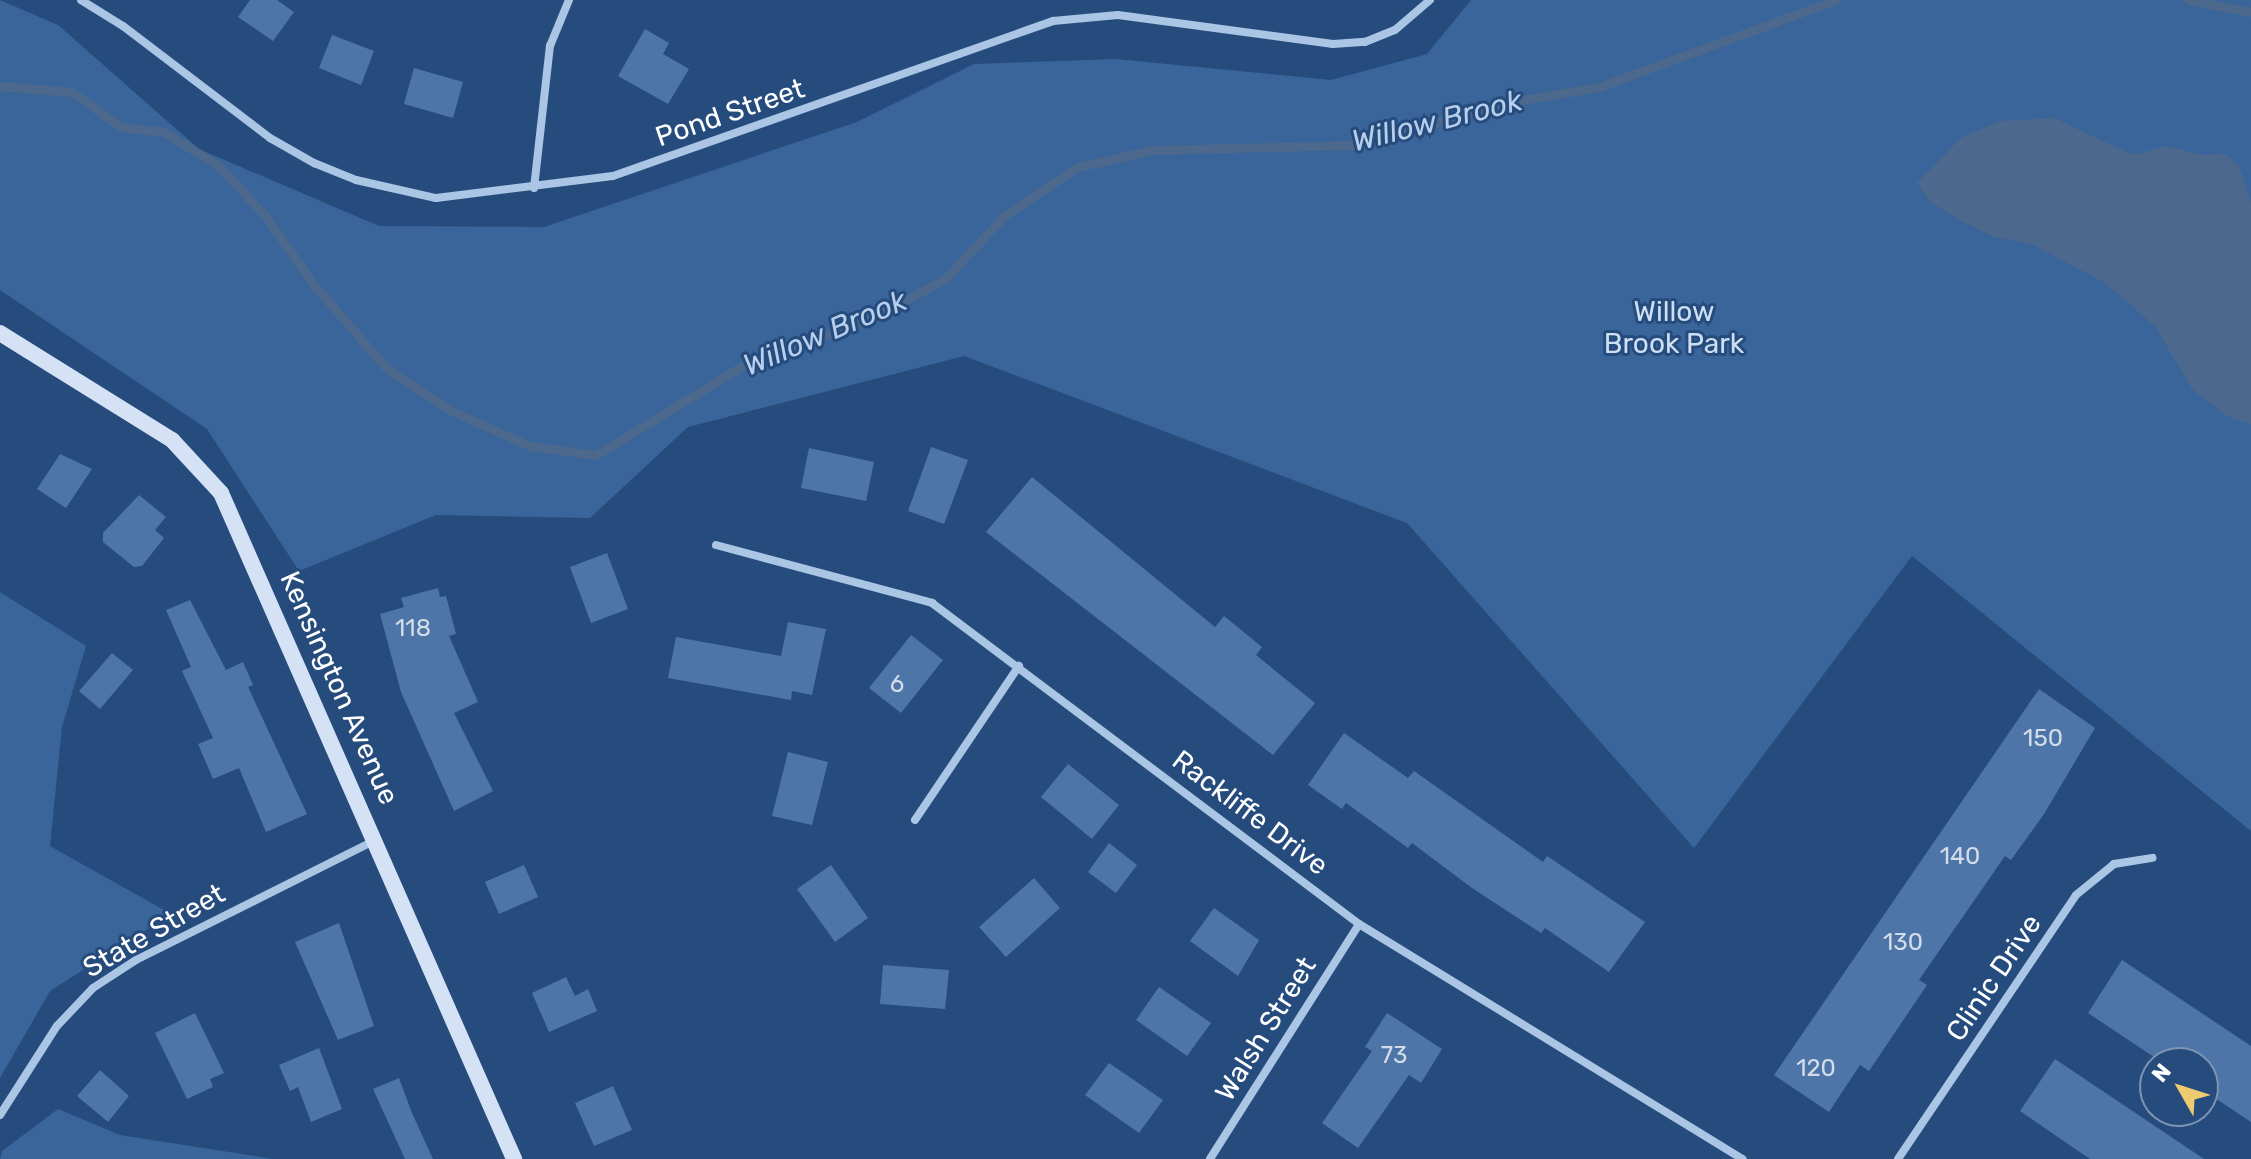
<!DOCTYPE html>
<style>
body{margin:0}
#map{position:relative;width:2251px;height:1159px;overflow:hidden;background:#264c7e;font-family:Rubik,sans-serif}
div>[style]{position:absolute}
.green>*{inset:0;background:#39659b}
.water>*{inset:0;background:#4c688c}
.stream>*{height:9px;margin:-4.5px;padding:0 4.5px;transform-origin:4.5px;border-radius:4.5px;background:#4c688c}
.building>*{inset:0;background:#4e75a7}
.minor>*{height:8px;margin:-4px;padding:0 4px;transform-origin:4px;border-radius:4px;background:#abc5e5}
.secondary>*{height:16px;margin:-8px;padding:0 8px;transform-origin:8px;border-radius:8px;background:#d5e2f5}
span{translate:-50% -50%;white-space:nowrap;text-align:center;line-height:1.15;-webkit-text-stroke:6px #264c7e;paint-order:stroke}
.number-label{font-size:24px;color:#d3dce9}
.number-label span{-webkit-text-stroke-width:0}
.street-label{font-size:28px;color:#fff}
.park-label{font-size:28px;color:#cedff4}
.water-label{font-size:30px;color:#b7cfed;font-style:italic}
.north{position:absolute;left:2139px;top:1047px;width:80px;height:80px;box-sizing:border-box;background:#264c7e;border:2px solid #7d94b2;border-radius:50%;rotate:309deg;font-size:22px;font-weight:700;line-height:32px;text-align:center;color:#fff}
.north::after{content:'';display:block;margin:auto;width:28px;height:36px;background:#eecb70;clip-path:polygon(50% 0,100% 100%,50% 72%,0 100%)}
</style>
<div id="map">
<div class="green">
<div style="clip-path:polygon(0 0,58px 25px,199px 149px,379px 226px,544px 227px,857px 122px,974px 64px,1116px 59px,1331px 80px,1427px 54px,1471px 0,2251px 0,2251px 831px,1912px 556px,1694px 848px,1407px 523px,964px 356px,688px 427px,590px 518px,436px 515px,299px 571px,207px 429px,0 290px)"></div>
<div style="clip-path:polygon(0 592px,86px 646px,62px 727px,50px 846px,171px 914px,50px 991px,0 1078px)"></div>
<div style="clip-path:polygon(58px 1109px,120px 1135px,273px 1159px,0 1159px,2px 1151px)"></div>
</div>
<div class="water">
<div style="clip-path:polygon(2054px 118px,2133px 155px,2166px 146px,2204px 155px,2224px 153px,2239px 166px,2251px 202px,2251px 425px,2227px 416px,2192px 389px,2155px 326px,2104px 282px,2031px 244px,1994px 237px,1959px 220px,1929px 201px,1917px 183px,1962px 137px,2000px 121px)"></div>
</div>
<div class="stream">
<div style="left:2188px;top:0;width:64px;rotate:10.8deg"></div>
<div style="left:0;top:86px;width:72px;rotate:4.8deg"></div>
<div style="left:72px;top:92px;width:60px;rotate:35.5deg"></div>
<div style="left:121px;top:127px;width:43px;rotate:6.6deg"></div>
<div style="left:164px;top:132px;width:65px;rotate:31.7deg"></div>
<div style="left:219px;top:166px;width:69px;rotate:47.3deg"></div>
<div style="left:266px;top:217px;width:83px;rotate:54.8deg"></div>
<div style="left:314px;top:285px;width:111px;rotate:49deg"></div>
<div style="left:387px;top:369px;width:77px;rotate:32.9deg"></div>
<div style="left:452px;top:411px;width:85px;rotate:24.2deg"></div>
<div style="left:530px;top:446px;width:67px;rotate:7.8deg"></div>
<div style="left:596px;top:455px;width:197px;rotate:-31.3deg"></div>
<div style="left:764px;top:353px;width:99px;rotate:-17deg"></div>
<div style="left:859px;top:324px;width:96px;rotate:-27.4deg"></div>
<div style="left:944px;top:280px;width:88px;rotate:-46.8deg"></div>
<div style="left:1004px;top:216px;width:88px;rotate:-33.9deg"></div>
<div style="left:1077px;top:167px;width:78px;rotate:-12.6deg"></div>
<div style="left:1153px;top:150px;width:211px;rotate:-1.4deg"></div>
<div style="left:1364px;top:145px;width:134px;rotate:-17.4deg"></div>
<div style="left:1492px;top:105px;width:109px;rotate:-9.5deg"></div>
<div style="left:1599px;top:87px;width:252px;rotate:-20.2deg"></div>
</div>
<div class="building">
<div style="clip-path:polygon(250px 0,277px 0,294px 12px,273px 41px,238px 17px)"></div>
<div style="clip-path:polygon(645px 29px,669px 43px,663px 54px,689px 69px,668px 104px,618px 76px)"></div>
<div style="clip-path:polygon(332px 35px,374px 51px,361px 85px,319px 68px)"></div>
<div style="clip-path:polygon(414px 68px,463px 82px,453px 118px,404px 104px)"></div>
<div style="clip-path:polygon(931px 447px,968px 460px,944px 524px,908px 511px)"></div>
<div style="clip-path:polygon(809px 448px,874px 462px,866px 501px,801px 488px)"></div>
<div style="clip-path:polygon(60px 454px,92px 469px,66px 508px,37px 489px)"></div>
<div style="clip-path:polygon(1032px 477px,1215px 627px,1224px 616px,1262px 647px,1256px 655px,1315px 703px,1273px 755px,986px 532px)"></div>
<div style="clip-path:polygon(139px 495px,166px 517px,155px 530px,164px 538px,142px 566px,134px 567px,103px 542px,103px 533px)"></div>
<div style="clip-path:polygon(607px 553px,628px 609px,591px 623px,570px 567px)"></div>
<div style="clip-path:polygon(438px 588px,440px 597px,446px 596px,456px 634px,449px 636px,478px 702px,454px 713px,493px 791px,454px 811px,401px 692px,380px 614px,404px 607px,401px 598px)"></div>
<div style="clip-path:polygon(190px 600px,226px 670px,243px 662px,253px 685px,248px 687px,307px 814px,266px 832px,239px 768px,213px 779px,198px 744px,213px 738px,182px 671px,191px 667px,166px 610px)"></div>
<div style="clip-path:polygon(788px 622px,826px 629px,812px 695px,792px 691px,791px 700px,668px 678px,676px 637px,781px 656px)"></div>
<div style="clip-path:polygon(911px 635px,943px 660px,901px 713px,869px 688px)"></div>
<div style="clip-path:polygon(112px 653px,133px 670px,100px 709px,79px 691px)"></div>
<div style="clip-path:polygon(2039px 689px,2095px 728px,2044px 814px,2011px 860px,2005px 856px,1919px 980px,1927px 985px,1869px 1071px,1860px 1065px,1829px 1112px,1774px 1075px)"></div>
<div style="clip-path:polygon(1344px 733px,1408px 778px,1414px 771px,1543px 862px,1547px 856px,1645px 922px,1609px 972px,1545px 928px,1541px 933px,1472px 888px,1412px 843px,1408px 848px,1346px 803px,1342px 809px,1308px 785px)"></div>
<div style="clip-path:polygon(788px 752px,828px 762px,812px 825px,772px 816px)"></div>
<div style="clip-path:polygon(1068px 764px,1119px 805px,1092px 839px,1041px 797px)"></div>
<div style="clip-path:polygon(1109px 843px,1137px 865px,1116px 893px,1088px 872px)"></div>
<div style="clip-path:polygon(524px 865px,538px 897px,499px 914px,485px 882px)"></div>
<div style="clip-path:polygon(831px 865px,868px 918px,835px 942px,797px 889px)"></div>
<div style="clip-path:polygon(1034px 878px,1060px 908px,1006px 957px,979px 927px)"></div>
<div style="clip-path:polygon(1214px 908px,1259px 940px,1238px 976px,1190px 941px)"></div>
<div style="clip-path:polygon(339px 923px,374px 1026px,338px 1040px,295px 942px)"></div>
<div style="clip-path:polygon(2122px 960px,2251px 1046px,2251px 1122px,2203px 1090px,2203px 1063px,2163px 1063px,2088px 1013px)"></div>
<div style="clip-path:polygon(883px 965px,949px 970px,945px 1009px,880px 1004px)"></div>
<div style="clip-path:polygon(566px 977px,575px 996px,588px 989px,597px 1011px,549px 1032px,532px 993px)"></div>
<div style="clip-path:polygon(1159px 987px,1211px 1023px,1187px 1056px,1136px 1020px)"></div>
<div style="clip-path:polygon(195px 1013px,224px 1073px,210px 1079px,213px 1087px,187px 1099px,155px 1033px)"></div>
<div style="clip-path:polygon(1387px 1013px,1442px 1049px,1421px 1083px,1409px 1075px,1358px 1148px,1322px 1123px,1372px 1051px,1365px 1047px)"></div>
<div style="clip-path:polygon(319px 1048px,342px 1109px,311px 1122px,298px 1087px,290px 1091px,279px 1065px)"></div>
<div style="clip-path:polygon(2055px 1059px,2204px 1159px,2090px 1159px,2020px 1111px)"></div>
<div style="clip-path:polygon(1109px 1063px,1163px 1100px,1139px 1133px,1085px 1095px)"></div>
<div style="clip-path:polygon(100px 1070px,129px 1096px,108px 1122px,77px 1096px)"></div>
<div style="clip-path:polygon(399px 1078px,412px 1113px,433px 1159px,405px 1159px,373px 1089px)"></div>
<div style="clip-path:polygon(613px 1086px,632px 1130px,594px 1146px,575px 1103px)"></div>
</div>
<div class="minor">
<div style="left:81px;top:0;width:49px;rotate:31.8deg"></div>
<div style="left:123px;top:26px;width:185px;rotate:37.3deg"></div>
<div style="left:270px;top:138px;width:51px;rotate:29.6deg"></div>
<div style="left:314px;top:163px;width:45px;rotate:22deg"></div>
<div style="left:356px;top:180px;width:82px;rotate:12.7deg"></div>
<div style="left:436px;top:198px;width:178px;rotate:-7.1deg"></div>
<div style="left:613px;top:176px;width:467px;rotate:-19.4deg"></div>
<div style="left:1053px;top:21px;width:65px;rotate:-5.3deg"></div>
<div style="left:1118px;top:15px;width:217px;rotate:7.7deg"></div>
<div style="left:1333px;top:44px;width:32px;rotate:-4deg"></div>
<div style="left:1365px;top:42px;width:32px;rotate:-22deg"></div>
<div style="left:1395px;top:30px;width:46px;rotate:-40.6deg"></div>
<div style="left:534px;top:188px;width:143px;rotate:-83.6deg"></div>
<div style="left:550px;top:46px;width:50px;rotate:-67.6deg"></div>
<div style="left:716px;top:545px;width:224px;rotate:15deg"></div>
<div style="left:932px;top:603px;width:534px;rotate:36.93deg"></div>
<div style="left:1359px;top:924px;width:450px;rotate:31.5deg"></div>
<div style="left:915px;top:820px;width:186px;rotate:-56deg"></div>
<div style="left:0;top:1115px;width:106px;rotate:-57.4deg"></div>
<div style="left:57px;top:1026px;width:52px;rotate:-46.5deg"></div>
<div style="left:93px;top:988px;width:51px;rotate:-33.1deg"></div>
<div style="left:136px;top:960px;width:268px;rotate:-26.6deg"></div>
<div style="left:1210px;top:1159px;width:278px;rotate:-57.6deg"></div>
<div style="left:1898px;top:1159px;width:318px;rotate:-56deg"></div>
<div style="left:2076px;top:895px;width:49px;rotate:-39.2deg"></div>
<div style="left:2114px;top:864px;width:39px;rotate:-9deg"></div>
</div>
<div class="secondary">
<div style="left:0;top:333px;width:203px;rotate:31.9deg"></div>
<div style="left:172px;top:440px;width:72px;rotate:47.2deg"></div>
<div style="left:221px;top:493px;width:728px;rotate:66.25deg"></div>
</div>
<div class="number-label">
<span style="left:413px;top:629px">118</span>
<span style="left:897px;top:685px">6</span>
<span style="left:2043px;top:739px">150</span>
<span style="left:1960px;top:857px">140</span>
<span style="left:1903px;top:943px">130</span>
<span style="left:1394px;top:1056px">73</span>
<span style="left:1816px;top:1069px">120</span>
</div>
<div class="street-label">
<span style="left:730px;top:113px;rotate:-19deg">Pond Street</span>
<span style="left:339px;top:688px;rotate:66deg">Kensington Avenue</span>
<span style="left:1250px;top:813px;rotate:37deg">Rackliffe Drive</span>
<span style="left:154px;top:931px;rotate:-30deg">State Street</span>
<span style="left:1994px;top:978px;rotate:-56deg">Clinic Drive</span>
<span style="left:1266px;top:1029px;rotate:-58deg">Walsh Street</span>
</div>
<div class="park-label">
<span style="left:1674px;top:328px">Willow<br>Brook Park</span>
</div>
<div class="water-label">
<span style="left:1437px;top:121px;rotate:-14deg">Willow Brook</span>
<span style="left:825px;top:333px;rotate:-23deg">Willow Brook</span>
</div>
<div class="north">N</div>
</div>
